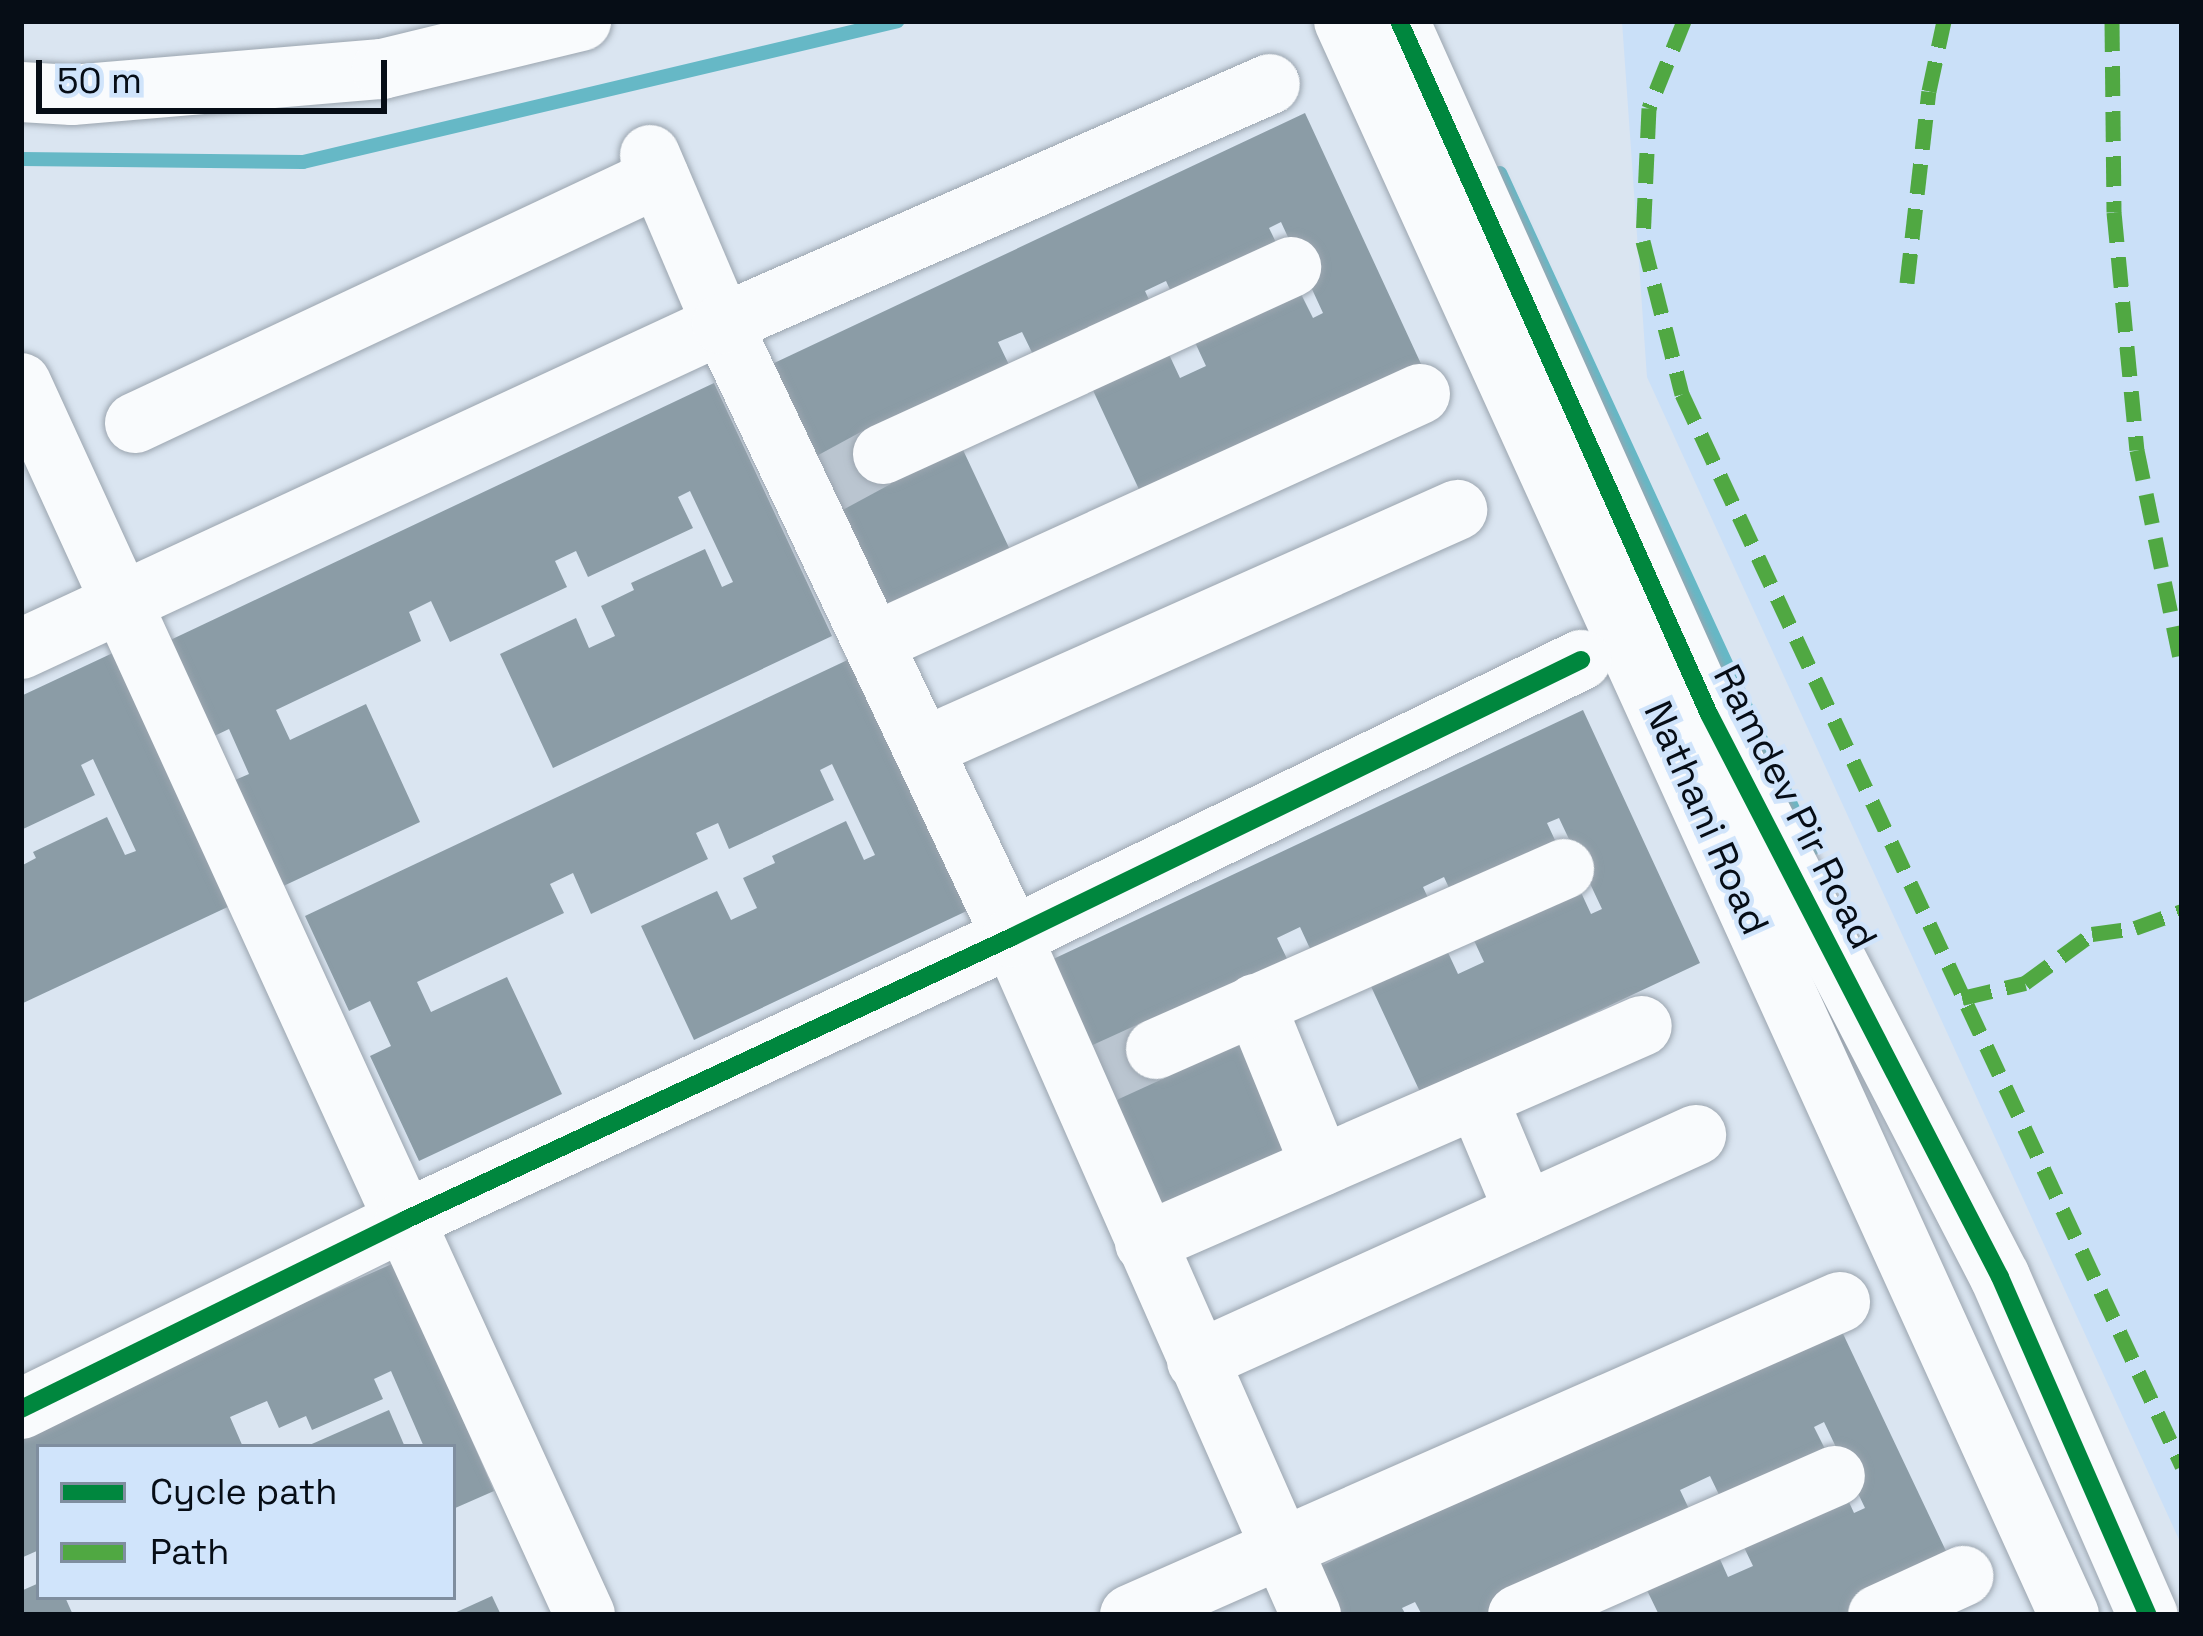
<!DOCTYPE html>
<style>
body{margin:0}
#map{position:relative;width:2203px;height:1636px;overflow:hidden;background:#dae5f1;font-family:"Space Grotesk",sans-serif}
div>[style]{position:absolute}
.built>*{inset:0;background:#cae0f8}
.stream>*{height:14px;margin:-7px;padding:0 7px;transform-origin:7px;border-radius:7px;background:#66b8c6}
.building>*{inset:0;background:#8b9ca6}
.minor-tunnel>*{height:60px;margin-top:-30px;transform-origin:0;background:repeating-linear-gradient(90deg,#bac5d0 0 60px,transparent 0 90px)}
.roads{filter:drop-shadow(0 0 3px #9ba5af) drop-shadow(0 0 3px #9ba5af)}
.minor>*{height:60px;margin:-30px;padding:0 30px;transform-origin:30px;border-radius:30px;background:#f9fbfd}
.quiet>*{height:15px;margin-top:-7.5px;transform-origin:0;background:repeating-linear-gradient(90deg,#50a842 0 30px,transparent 0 45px)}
.cycleway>*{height:18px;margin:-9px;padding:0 9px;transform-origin:9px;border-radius:9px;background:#00873e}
span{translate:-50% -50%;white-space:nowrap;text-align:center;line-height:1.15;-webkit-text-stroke:9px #d0e4fb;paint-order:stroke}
.street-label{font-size:39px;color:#060d16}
.frame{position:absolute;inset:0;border:24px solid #060d16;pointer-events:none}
.legend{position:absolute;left:36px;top:1444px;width:420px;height:156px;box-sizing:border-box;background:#d0e4fb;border:3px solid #7f8e9f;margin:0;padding:15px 21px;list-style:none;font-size:36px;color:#060d16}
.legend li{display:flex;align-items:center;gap:24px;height:60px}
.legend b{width:60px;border:3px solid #7f8e9f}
.scale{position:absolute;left:36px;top:60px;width:351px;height:54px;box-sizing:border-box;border:6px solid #060d16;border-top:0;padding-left:15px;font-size:36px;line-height:42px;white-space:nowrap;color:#060d16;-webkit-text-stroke:9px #d0e4fb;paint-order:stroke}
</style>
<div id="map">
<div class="built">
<div style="clip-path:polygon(1622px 21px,2182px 21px,2182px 1546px,1647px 377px)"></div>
</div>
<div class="stream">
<div style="left:21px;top:159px;width:282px;rotate:0.6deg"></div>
<div style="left:303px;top:162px;width:611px;rotate:-13.33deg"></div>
<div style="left:1500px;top:173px;width:745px;rotate:65.26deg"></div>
</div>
<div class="building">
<div style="clip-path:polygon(1305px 113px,1422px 366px,1143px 498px,1090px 384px,1166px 348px,1180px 378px,1206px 366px,1192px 336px,1294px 280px,1313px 318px,1323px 313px,1281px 222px,1269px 228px,1283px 257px,1178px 307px,1166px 281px,1145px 291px,1157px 317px,1041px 371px,1022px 332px,998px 342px,1012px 371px,956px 435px,1011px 552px,868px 619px,840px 504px,819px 459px,798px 469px,753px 373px)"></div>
<div style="clip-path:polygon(714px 383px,832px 636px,553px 768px,500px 654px,576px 618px,589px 648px,615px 636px,601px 606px,634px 590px,631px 583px,705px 549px,722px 587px,733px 582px,690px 491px,678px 497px,693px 528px,588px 577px,576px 551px,555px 561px,567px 587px,450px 642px,431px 601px,409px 612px,421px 641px,276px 710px,290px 740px,366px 704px,420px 822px,277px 889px,228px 783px,249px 774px,229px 729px,208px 739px,164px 643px)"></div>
<div style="clip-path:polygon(117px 651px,234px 904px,21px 1004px,21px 866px,36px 858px,33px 852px,107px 817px,125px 855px,136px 851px,93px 759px,81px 765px,95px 795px,21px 830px,21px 696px)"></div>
<div style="clip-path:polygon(856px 656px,973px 908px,694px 1040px,641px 926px,717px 891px,731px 920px,757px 908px,743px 878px,775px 863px,772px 856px,846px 821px,864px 860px,875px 855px,832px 764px,820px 770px,834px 800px,729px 849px,718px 823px,696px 833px,708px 859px,591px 914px,573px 873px,550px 884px,564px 913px,417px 982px,431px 1012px,507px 977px,562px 1094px,419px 1161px,370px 1056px,391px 1046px,370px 1001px,349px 1011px,305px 916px)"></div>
<div style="clip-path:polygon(1583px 710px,1700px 963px,1421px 1094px,1368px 980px,1444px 944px,1458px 974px,1484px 962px,1470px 932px,1573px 875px,1591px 914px,1602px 909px,1559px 818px,1547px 823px,1561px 853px,1456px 903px,1444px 877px,1423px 887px,1435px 913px,1319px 968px,1300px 927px,1277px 938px,1291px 967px,1234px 1030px,1289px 1148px,1146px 1216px,1097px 1110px,1118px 1100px,1097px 1055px,1076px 1065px,1032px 969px)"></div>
<div style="clip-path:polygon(394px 1263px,494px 1491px,453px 1509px,453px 1447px,424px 1447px,391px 1371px,374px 1379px,383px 1399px,312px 1430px,306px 1416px,279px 1428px,267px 1401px,230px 1417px,243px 1447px,39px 1447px,39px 1550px,21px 1558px,21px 1429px)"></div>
<div style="clip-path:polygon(1836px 1319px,1955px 1570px,1860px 1615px,1659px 1615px,1642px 1580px,1714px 1546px,1728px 1577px,1753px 1566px,1740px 1539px,1838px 1478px,1854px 1513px,1865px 1508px,1824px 1422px,1814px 1427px,1827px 1453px,1723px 1503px,1710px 1476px,1680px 1490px,1690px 1511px,1594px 1556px,1591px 1549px,1561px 1564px,1494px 1615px,1422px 1615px,1415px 1602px,1402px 1608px,1406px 1615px,1341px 1615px,1319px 1567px)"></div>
<div style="clip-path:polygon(389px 1410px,405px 1447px,305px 1447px)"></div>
<div style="clip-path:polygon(39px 1583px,39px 1597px,65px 1597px,73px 1615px,21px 1615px,21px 1591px)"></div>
<div style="clip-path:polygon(492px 1596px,501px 1615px,450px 1615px)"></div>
</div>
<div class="minor-tunnel">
<div style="left:824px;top:486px;width:67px;rotate:-28.5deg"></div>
<div style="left:1097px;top:1076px;width:65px;rotate:-24.6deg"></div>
</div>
<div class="roads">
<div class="minor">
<div style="left:1344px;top:21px;width:1751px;rotate:65.54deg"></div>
<div style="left:1399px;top:21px;width:759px;rotate:65.9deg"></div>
<div style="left:1709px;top:714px;width:634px;rotate:62.67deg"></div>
<div style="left:2000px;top:1277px;width:369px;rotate:66.4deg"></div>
<div style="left:21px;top:92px;width:51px;rotate:3.4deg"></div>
<div style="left:72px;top:95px;width:311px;rotate:-4.8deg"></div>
<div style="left:382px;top:69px;width:205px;rotate:-13.6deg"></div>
<div style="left:650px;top:155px;width:184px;rotate:66.9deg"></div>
<div style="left:722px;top:324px;width:678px;rotate:64.68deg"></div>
<div style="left:1012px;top:937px;width:741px;rotate:66.2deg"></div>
<div style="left:21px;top:383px;width:1355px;rotate:65.4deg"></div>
<div style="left:135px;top:423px;width:579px;rotate:-25.15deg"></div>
<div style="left:883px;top:454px;width:449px;rotate:-24.6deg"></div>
<div style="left:873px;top:643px;width:601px;rotate:-24.48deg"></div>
<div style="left:21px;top:649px;width:773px;rotate:-24.87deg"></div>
<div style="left:722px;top:324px;width:598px;rotate:-23.65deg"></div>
<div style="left:923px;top:748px;width:585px;rotate:-24.02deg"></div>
<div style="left:1255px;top:1004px;width:175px;rotate:67.8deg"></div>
<div style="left:1156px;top:1049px;width:446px;rotate:-23.8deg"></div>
<div style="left:1477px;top:1098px;width:124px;rotate:67.2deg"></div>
<div style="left:1145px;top:1243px;width:542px;rotate:-23.59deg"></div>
<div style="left:1197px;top:1361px;width:548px;rotate:-24.37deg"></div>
<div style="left:21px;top:1409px;width:428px;rotate:-26.2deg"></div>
<div style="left:405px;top:1220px;width:670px;rotate:-25deg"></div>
<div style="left:1012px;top:937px;width:633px;rotate:-25.96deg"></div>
<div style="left:1130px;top:1615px;width:776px;rotate:-23.79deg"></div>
<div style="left:1518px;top:1615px;width:346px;rotate:-23.7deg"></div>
<div style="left:1878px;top:1615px;width:94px;rotate:-24.6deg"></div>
</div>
</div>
<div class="quiet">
<div style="left:1684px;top:21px;width:94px;rotate:111.9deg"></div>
<div style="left:1649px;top:108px;width:133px;rotate:92.6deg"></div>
<div style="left:1643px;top:241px;width:158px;rotate:75.7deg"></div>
<div style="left:1682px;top:394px;width:1183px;rotate:64.99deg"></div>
<div style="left:2112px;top:21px;width:191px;rotate:89.4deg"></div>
<div style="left:2114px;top:212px;width:239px;rotate:84.5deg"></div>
<div style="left:2137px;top:450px;width:222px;rotate:78.3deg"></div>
<div style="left:1907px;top:283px;width:193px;rotate:-83.5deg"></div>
<div style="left:1929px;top:91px;width:72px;rotate:-77.9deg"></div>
<div style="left:1962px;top:998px;width:65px;rotate:-13.4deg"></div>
<div style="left:2025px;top:983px;width:83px;rotate:-36.2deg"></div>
<div style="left:2092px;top:934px;width:43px;rotate:-7.9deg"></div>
<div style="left:2135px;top:928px;width:50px;rotate:-19.9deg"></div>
</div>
<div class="cycleway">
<div style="left:1399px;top:21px;width:759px;rotate:65.9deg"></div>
<div style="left:1709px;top:714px;width:634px;rotate:62.67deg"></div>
<div style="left:2000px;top:1277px;width:369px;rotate:66.4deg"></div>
<div style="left:21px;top:1409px;width:428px;rotate:-26.2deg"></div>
<div style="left:405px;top:1220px;width:670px;rotate:-25deg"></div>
<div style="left:1012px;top:937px;width:633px;rotate:-25.96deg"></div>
</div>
<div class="street-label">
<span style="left:1795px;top:807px;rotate:63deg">Ramdev Pir Road</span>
<span style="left:1706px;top:818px;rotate:66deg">Nathani Road</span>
</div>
<div class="frame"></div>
<ul class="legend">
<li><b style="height:15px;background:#00873e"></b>Cycle path</li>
<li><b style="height:15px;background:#50a842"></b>Path</li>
</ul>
<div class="scale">50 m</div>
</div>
